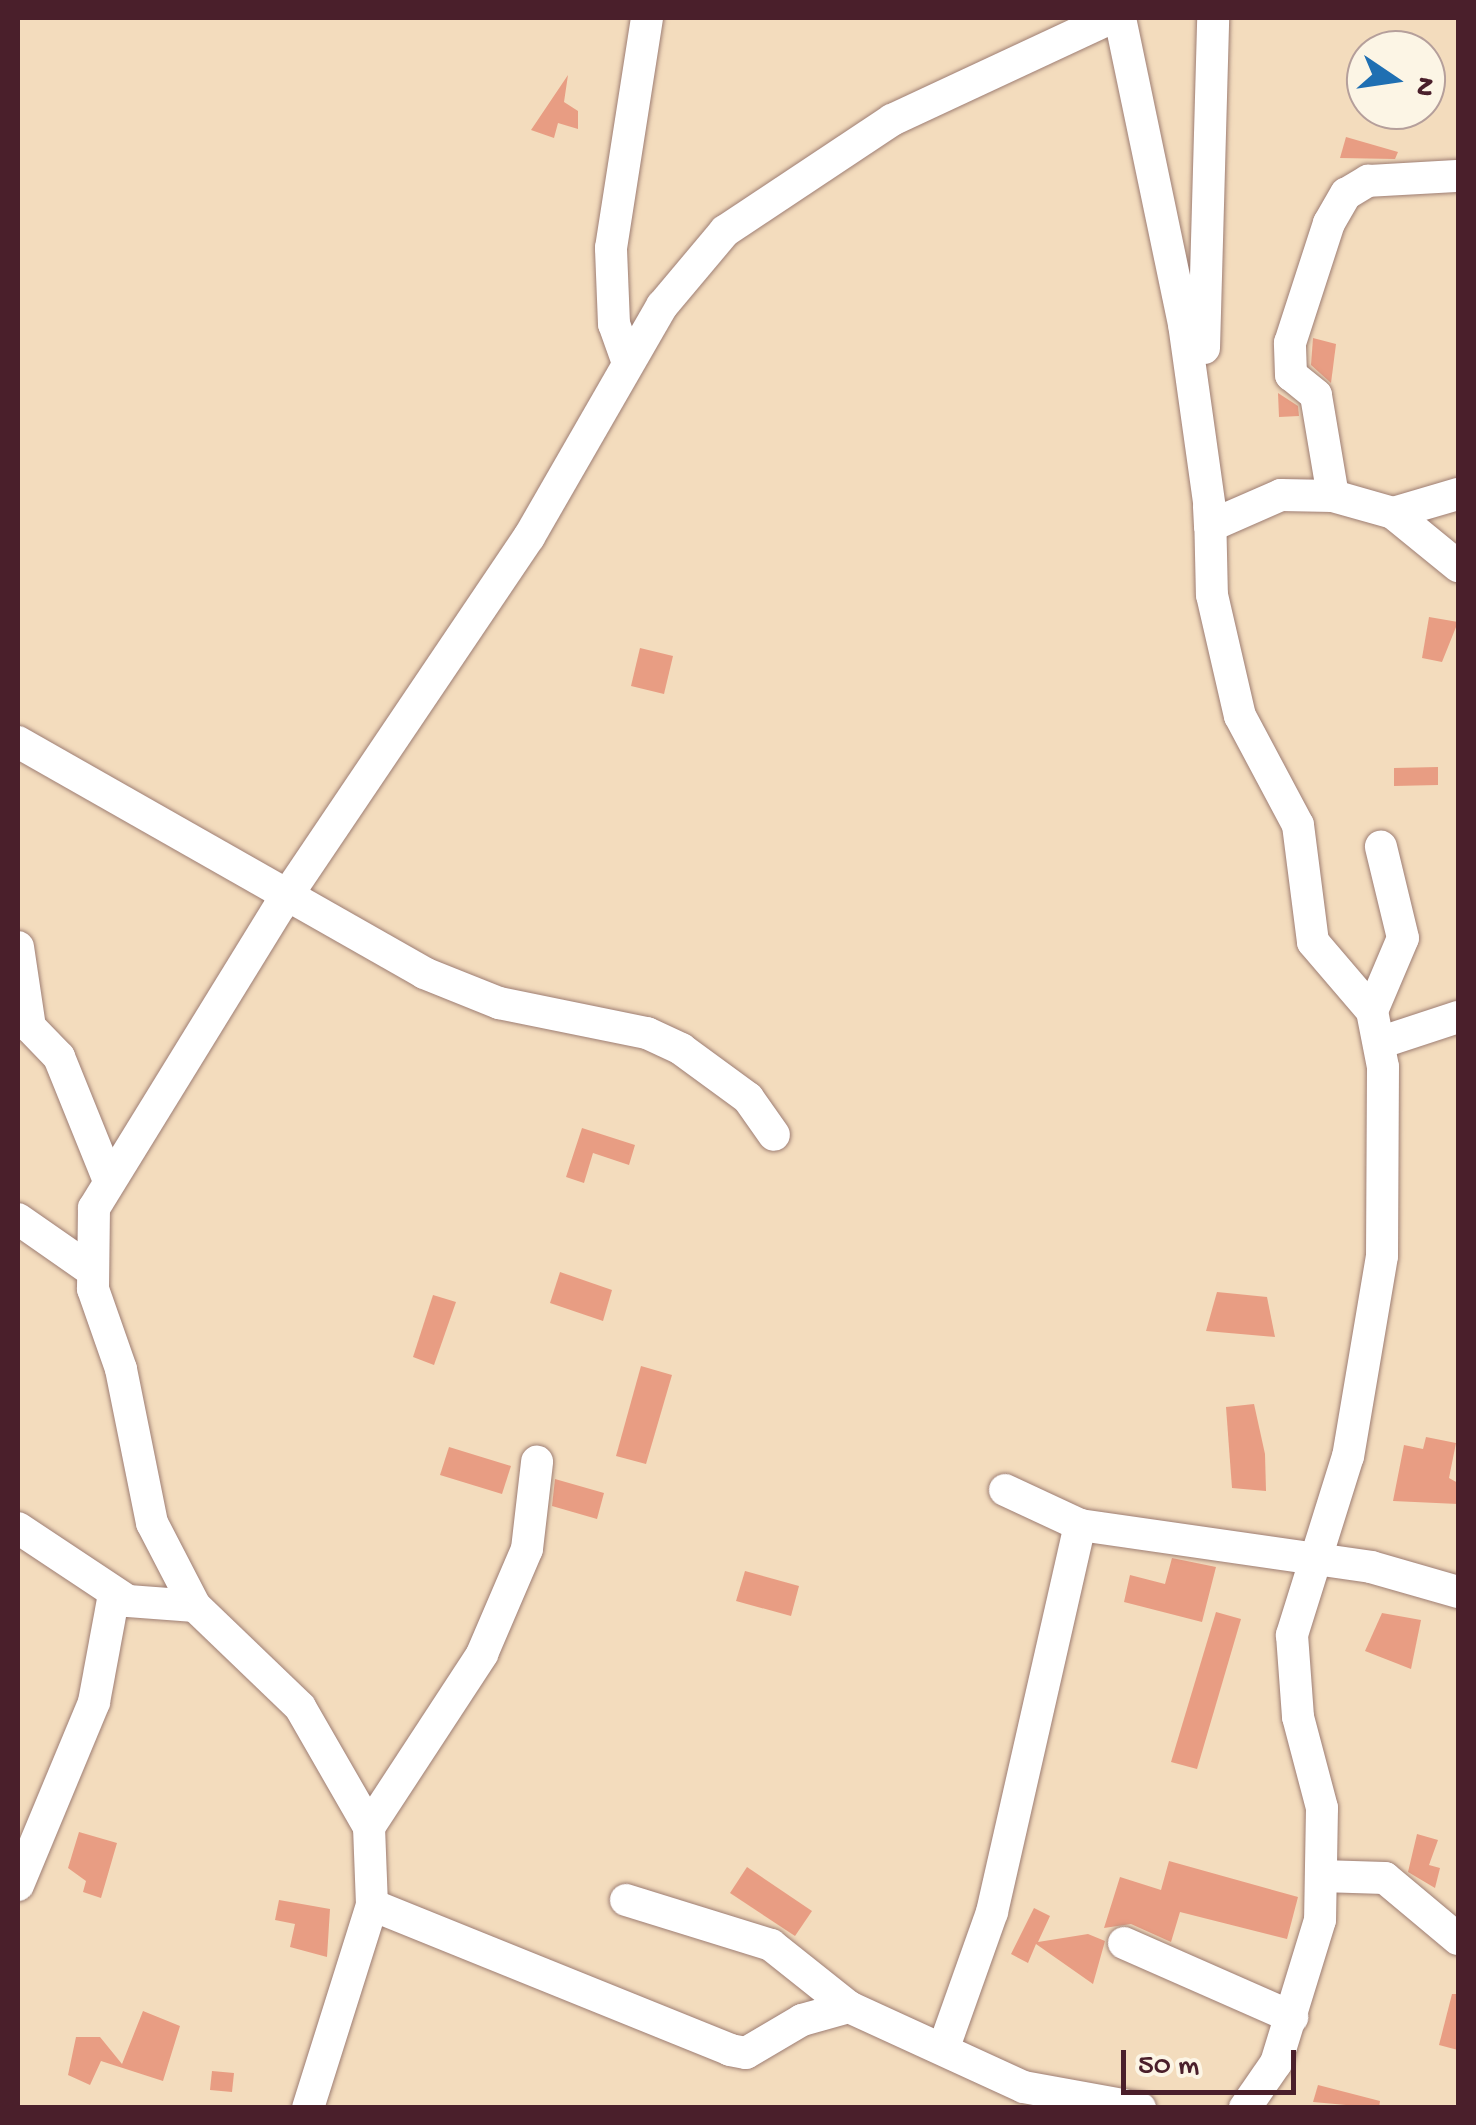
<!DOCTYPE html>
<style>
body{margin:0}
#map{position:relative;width:1476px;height:2125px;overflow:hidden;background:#f3dcbd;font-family:"Gochi Hand",sans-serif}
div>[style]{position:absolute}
.building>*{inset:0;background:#e89d83}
.roads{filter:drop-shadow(0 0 2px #9e7e74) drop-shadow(0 0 2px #9e7e74)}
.minor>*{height:32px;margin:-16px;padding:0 16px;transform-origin:16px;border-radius:16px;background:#fff}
span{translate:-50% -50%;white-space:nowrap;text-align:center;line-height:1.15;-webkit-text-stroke:9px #fcf5e5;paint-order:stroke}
.frame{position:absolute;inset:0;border:20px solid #4a1f2b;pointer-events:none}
.north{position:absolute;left:1346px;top:30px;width:100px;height:100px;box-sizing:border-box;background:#fcf5e5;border:2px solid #b59f9b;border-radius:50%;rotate:103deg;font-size:28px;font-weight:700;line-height:40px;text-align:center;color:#4a1f2b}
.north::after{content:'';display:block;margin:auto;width:35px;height:45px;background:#1f6fb2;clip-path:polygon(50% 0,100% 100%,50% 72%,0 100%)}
.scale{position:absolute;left:1121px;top:2050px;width:175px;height:45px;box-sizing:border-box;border:5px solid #4a1f2b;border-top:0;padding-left:12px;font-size:30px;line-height:35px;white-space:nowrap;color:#4a1f2b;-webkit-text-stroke:8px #fcf5e5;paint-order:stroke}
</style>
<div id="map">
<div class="building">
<div style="clip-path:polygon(568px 75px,564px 102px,578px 111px,578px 129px,558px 123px,554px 138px,531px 130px)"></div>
<div style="clip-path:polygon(1346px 137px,1398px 152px,1395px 159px,1340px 158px)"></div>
<div style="clip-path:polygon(1313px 338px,1336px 344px,1331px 383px,1311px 365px)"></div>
<div style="clip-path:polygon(1278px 393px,1298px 406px,1299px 416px,1279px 417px)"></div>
<div style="clip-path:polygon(1429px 617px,1458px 622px,1442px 662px,1422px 658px)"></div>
<div style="clip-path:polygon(640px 648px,673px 656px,664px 694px,631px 686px)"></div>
<div style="clip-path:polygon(1438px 767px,1438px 785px,1394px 786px,1394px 768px)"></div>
<div style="clip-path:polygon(582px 1128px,635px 1145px,629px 1165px,593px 1153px,584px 1183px,566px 1177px)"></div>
<div style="clip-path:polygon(560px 1272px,612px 1290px,603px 1321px,550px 1303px)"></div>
<div style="clip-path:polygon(1217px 1292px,1267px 1297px,1275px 1337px,1206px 1331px)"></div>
<div style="clip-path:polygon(433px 1295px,456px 1302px,434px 1365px,413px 1357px)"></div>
<div style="clip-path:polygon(641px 1366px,672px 1375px,646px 1464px,616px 1456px)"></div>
<div style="clip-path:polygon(1254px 1404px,1265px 1454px,1266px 1491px,1232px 1488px,1226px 1407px)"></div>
<div style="clip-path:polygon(1426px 1437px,1456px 1443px,1449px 1478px,1458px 1483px,1458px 1504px,1393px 1501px,1404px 1445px,1423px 1449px)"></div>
<div style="clip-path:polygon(449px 1447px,511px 1466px,502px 1494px,440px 1475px)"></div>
<div style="clip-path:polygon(555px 1479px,604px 1493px,597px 1519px,552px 1506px)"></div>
<div style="clip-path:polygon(1172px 1558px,1216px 1567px,1202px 1622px,1124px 1602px,1130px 1575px,1165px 1584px)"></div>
<div style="clip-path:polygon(745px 1571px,799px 1586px,791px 1616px,736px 1601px)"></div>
<div style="clip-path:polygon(1216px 1612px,1241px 1619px,1197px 1769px,1171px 1762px)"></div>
<div style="clip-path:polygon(1382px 1613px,1421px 1620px,1411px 1669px,1365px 1651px)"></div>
<div style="clip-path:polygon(79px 1832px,117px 1843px,101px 1898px,83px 1892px,86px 1881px,68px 1868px)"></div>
<div style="clip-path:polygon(1417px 1834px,1438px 1840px,1429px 1865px,1440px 1868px,1435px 1888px,1408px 1872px)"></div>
<div style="clip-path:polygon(1169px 1861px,1298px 1897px,1287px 1939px,1180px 1912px,1171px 1942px,1131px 1924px,1104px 1928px,1120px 1877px,1161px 1890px)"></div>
<div style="clip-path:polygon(747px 1867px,812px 1911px,795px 1936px,730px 1893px)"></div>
<div style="clip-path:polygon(279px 1900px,330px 1909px,327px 1957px,290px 1947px,295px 1924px,275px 1920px)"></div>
<div style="clip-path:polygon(1034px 1908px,1050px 1916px,1038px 1942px,1088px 1934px,1105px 1941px,1093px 1984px,1036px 1944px,1028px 1963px,1011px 1954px)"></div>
<div style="clip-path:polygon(1452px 1994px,1458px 1994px,1458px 2050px,1439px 2045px)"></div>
<div style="clip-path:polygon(143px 2011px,180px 2026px,163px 2081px,101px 2061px,90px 2085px,68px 2075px,76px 2037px,100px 2037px,122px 2064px)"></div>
<div style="clip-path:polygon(212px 2071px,234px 2073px,232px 2092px,210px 2090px)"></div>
<div style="clip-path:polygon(1318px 2085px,1380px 2101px,1379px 2108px,1313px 2102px)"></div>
</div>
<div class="roads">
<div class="minor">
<div style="left:1120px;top:18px;width:313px;rotate:78.2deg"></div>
<div style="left:1184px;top:324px;width:188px;rotate:82deg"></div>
<div style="left:1210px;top:510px;width:85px;rotate:88.7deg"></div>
<div style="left:1212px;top:595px;width:124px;rotate:77deg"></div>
<div style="left:1240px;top:716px;width:123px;rotate:62deg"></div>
<div style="left:1298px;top:825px;width:118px;rotate:82.7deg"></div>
<div style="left:1313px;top:942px;width:91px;rotate:49.5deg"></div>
<div style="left:1372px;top:1011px;width:57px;rotate:78.9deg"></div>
<div style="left:1383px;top:1067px;width:189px;rotate:90.3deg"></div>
<div style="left:1382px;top:1256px;width:203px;rotate:99.6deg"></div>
<div style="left:1348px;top:1456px;width:188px;rotate:107.4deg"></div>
<div style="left:1292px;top:1635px;width:82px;rotate:85.8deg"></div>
<div style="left:1298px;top:1717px;width:94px;rotate:75.2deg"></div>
<div style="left:1322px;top:1808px;width:112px;rotate:91deg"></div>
<div style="left:1320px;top:1920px;width:150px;rotate:107.1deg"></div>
<div style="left:1276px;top:2063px;width:55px;rotate:124.6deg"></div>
<div style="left:1204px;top:348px;width:330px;rotate:-88.4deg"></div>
<div style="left:628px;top:363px;width:41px;rotate:-109.7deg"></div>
<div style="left:614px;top:324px;width:76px;rotate:-92.3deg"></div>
<div style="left:611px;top:248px;width:233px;rotate:-81.1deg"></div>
<div style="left:1333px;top:496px;width:102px;rotate:-99.6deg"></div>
<div style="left:1316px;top:395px;width:32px;rotate:-141deg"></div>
<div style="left:1291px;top:375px;width:32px;rotate:-92deg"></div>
<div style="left:1290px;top:343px;width:126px;rotate:-72deg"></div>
<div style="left:1329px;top:223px;width:34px;rotate:-60deg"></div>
<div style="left:1346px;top:194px;width:26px;rotate:-31deg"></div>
<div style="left:1368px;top:181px;width:90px;rotate:-3.2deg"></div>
<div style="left:1209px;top:507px;width:19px;rotate:87deg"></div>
<div style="left:1210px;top:526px;width:77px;rotate:-23.6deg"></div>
<div style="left:1281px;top:495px;width:52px;rotate:1.1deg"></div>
<div style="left:1333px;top:496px;width:62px;rotate:15.8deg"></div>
<div style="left:1393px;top:513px;width:84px;rotate:39.2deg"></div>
<div style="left:1393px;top:513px;width:68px;rotate:-16.3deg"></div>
<div style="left:18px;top:742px;width:467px;rotate:29.6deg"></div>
<div style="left:424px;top:973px;width:81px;rotate:21.8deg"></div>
<div style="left:499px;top:1003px;width:151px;rotate:11.5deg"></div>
<div style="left:647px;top:1033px;width:38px;rotate:25deg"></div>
<div style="left:681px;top:1049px;width:83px;rotate:36.2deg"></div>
<div style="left:748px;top:1098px;width:45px;rotate:54.9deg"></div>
<div style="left:18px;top:947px;width:81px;rotate:81.5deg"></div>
<div style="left:30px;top:1027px;width:42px;rotate:46deg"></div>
<div style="left:59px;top:1057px;width:128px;rotate:68deg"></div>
<div style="left:1372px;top:1011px;width:79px;rotate:-67deg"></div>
<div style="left:1403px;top:938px;width:94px;rotate:-103.6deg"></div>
<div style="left:1382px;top:1042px;width:80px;rotate:-18.2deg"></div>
<div style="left:18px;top:1219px;width:89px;rotate:34.9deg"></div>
<div style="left:1005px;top:1490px;width:83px;rotate:25deg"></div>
<div style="left:1080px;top:1525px;width:294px;rotate:8.2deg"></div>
<div style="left:1371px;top:1567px;width:91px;rotate:16deg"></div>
<div style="left:18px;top:1528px;width:132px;rotate:33.6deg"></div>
<div style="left:128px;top:1601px;width:67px;rotate:4.3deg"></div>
<div style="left:369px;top:1827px;width:207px;rotate:-56.8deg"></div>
<div style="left:482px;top:1654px;width:114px;rotate:-66.8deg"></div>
<div style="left:527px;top:1549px;width:88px;rotate:-83.4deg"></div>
<div style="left:1321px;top:1876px;width:64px;rotate:1.8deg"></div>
<div style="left:1385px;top:1878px;width:95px;rotate:39.9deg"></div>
<div style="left:18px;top:1885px;width:198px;rotate:-67.4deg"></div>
<div style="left:94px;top:1702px;width:110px;rotate:-79.5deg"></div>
<div style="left:626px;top:1900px;width:152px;rotate:17.2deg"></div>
<div style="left:771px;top:1945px;width:100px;rotate:38.5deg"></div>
<div style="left:849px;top:2007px;width:192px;rotate:24.6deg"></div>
<div style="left:1024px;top:2087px;width:118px;rotate:10.3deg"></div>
<div style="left:372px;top:1905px;width:386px;rotate:22deg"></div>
<div style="left:730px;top:2050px;width:16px;rotate:11deg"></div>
<div style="left:746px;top:2053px;width:65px;rotate:-30.5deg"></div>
<div style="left:802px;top:2020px;width:49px;rotate:-15.5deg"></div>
<div style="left:1124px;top:1943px;width:184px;rotate:23.8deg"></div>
<div style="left:944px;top:2047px;width:143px;rotate:-70.4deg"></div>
<div style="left:992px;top:1912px;width:397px;rotate:-77.2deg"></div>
<div style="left:308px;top:2108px;width:213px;rotate:-72.5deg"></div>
<div style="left:372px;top:1905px;width:78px;rotate:-92.2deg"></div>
<div style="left:369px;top:1827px;width:138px;rotate:-119.9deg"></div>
<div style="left:300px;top:1707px;width:146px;rotate:-136.1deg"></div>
<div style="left:195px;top:1606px;width:93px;rotate:-117.4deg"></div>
<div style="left:152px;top:1523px;width:157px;rotate:-101.4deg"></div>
<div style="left:121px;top:1369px;width:85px;rotate:-109.3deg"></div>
<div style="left:93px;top:1289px;width:81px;rotate:-89.3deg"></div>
<div style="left:94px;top:1208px;width:355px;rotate:-58.4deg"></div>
<div style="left:280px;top:906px;width:445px;rotate:-56deg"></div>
<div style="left:529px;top:537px;width:267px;rotate:-60.1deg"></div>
<div style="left:662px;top:306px;width:98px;rotate:-50deg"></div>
<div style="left:725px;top:231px;width:201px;rotate:-33.6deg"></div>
<div style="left:892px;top:120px;width:242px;rotate:-25deg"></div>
</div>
</div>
<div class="frame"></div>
<div class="north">N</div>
<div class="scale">50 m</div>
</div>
